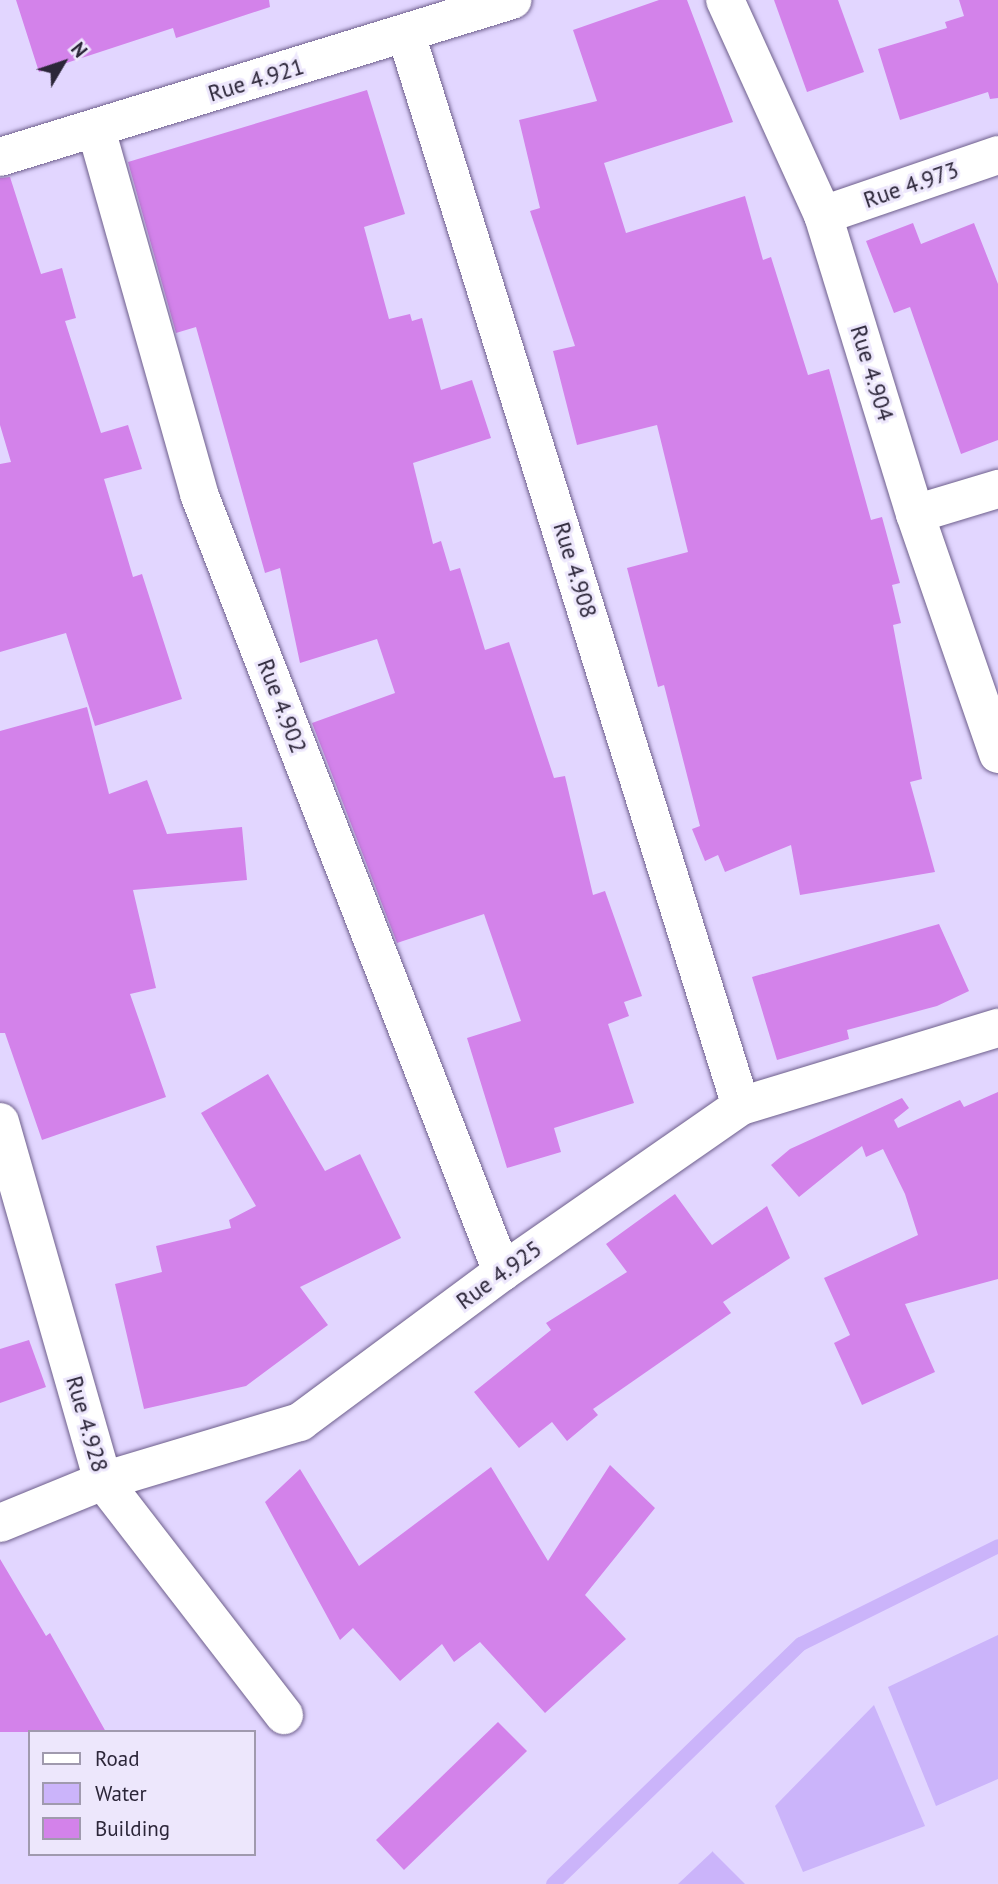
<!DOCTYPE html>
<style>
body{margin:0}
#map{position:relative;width:998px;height:1884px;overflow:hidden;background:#e2d6ff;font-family:"PT Sans",sans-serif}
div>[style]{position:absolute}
.water>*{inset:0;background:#cbb4fa}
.stream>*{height:14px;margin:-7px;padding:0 7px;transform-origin:7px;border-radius:7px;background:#cbb4fa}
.building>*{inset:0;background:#d382ea}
.roads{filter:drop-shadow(0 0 2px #6e5f8c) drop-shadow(0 0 2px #6e5f8c)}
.street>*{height:38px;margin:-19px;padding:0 19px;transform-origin:19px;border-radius:19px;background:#fff}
span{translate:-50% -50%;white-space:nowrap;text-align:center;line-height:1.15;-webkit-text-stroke:6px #ede7fc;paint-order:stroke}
.street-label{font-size:23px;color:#2c2639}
.legend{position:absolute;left:28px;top:1730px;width:228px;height:126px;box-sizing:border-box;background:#ede7fc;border:2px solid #a09aae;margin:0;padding:9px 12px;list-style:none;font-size:21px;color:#2c2639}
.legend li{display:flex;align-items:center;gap:14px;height:35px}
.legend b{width:35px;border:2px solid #a09aae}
.north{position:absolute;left:28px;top:28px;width:70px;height:70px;-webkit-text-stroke:5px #ede7fc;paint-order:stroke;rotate:51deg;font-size:19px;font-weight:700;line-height:28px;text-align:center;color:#2c2639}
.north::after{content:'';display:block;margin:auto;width:24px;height:32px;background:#2c2639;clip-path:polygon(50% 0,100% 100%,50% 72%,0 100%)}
</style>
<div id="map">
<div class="water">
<div style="clip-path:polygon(998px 1635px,998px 1779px,936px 1806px,888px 1687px)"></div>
<div style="clip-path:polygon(874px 1705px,925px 1826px,803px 1872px,775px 1806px)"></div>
<div style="clip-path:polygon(712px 1851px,745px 1884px,678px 1884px,712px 1852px)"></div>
</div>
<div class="stream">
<div style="left:553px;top:1884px;width:345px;rotate:-44.1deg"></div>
<div style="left:801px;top:1644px;width:220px;rotate:-26.4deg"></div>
</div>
<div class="building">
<div style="clip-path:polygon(16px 0,269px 0,270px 7px,176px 38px,173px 28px,39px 72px)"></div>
<div style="clip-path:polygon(659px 0,687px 0,733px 122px,604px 163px,626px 233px,745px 196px,763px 260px,771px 257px,808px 375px,829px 369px,871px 520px,882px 517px,900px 583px,892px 585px,901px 623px,893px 625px,922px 779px,910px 782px,935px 872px,800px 895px,791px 845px,725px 872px,718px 855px,705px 861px,692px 829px,700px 826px,664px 685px,658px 687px,627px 568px,688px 552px,657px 425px,577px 445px,553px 351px,575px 346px,530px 211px,540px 208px,519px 120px,597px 101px,573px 30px)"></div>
<div style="clip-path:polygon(774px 0,838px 0,864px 72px,807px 92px)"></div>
<div style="clip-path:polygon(959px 0,998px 0,998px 98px,990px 99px,988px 92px,900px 120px,878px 49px,947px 28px,945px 22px,964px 16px)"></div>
<div style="clip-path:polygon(367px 90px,405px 214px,364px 227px,389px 319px,410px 314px,412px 321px,422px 318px,441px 390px,472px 380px,491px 438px,413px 463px,433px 544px,441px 541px,450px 571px,460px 568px,485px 650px,509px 642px,554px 778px,565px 776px,593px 895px,605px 891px,642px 996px,624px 1002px,629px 1016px,608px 1024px,634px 1103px,554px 1128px,561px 1152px,507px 1168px,467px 1038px,521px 1021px,484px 914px,397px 943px,312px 723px,395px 693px,377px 639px,300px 663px,280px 568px,265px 573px,196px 327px,176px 333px,128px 162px)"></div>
<div style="clip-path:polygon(10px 177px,41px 274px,62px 268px,76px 318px,65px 321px,101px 433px,128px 425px,142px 469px,104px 479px,133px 577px,142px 574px,182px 699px,95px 726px,66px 633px,0 652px,0 464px,11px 462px,0 425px,0 178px)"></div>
<div style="clip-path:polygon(913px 223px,921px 244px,974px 223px,998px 284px,998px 440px,961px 454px,910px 307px,894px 313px,866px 241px)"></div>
<div style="clip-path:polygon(87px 707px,109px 794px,147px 780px,167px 834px,242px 827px,247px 880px,133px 890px,156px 988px,130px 994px,166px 1097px,42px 1140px,5px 1033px,0 1033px,0 731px)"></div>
<div style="clip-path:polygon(939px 924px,969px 991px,937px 1006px,847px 1030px,849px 1039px,777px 1060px,752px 977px)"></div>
<div style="clip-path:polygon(268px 1074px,325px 1171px,360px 1154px,401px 1238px,300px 1287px,328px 1325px,246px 1386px,144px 1409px,115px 1284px,162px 1272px,156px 1246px,231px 1228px,229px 1220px,256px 1206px,201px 1113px)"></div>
<div style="clip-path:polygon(998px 1092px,998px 1279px,905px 1304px,935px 1372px,862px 1405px,834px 1343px,850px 1335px,824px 1278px,918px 1235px,905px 1194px,883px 1149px,866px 1157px,862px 1146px,799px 1197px,771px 1165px,790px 1149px,902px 1098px,909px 1108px,894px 1120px,898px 1128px,960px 1100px,964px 1107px)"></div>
<div style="clip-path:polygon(675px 1194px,712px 1245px,767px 1206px,790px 1258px,723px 1302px,731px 1313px,593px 1409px,598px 1415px,567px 1441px,552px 1422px,519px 1448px,474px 1392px,551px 1330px,546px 1323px,627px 1272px,606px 1244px)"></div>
<div style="clip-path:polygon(29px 1340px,46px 1387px,0 1403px,0 1349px)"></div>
<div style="clip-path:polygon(610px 1465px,655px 1508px,585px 1595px,626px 1639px,545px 1713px,480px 1642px,454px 1662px,442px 1644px,400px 1681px,353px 1628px,340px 1640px,265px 1502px,300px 1469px,359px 1566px,491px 1467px,548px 1561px)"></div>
<div style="clip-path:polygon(0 1559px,46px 1636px,50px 1633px,106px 1732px,0 1732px)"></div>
<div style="clip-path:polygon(498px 1722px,527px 1751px,404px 1870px,376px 1840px)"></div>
</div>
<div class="roads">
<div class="street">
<div style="left:725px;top:0;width:236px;rotate:65.5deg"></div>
<div style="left:823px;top:215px;width:313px;rotate:72.9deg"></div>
<div style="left:915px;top:514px;width:254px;rotate:70.9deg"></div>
<div style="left:406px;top:34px;width:1123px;rotate:72.65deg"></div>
<div style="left:96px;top:129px;width:379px;rotate:74.2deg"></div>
<div style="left:199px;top:494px;width:835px;rotate:68.72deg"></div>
<div style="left:0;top:157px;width:536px;rotate:-17.05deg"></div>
<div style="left:823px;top:215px;width:185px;rotate:-18.9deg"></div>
<div style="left:915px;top:514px;width:87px;rotate:-16.8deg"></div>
<div style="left:0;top:1122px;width:373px;rotate:74deg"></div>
<div style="left:103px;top:1481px;width:296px;rotate:52.3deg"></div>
<div style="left:0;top:1523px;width:111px;rotate:-22.2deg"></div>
<div style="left:103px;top:1481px;width:206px;rotate:-16.7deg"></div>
<div style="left:300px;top:1422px;width:252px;rotate:-36.6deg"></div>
<div style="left:502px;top:1272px;width:291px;rotate:-34.8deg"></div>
<div style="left:741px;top:1106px;width:269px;rotate:-16.9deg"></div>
</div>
</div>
<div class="street-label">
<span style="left:256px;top:80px;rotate:-17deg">Rue 4.921</span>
<span style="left:911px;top:185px;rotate:-19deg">Rue 4.973</span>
<span style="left:872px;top:373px;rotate:73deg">Rue 4.904</span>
<span style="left:575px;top:570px;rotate:73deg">Rue 4.908</span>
<span style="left:282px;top:706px;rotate:69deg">Rue 4.902</span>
<span style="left:499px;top:1275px;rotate:-36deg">Rue 4.925</span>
<span style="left:87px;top:1424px;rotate:74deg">Rue 4.928</span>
</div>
<ul class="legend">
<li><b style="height:9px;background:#fff"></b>Road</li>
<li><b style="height:19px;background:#cbb4fa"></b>Water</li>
<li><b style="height:19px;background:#d382ea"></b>Building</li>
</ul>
<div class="north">N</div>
</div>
